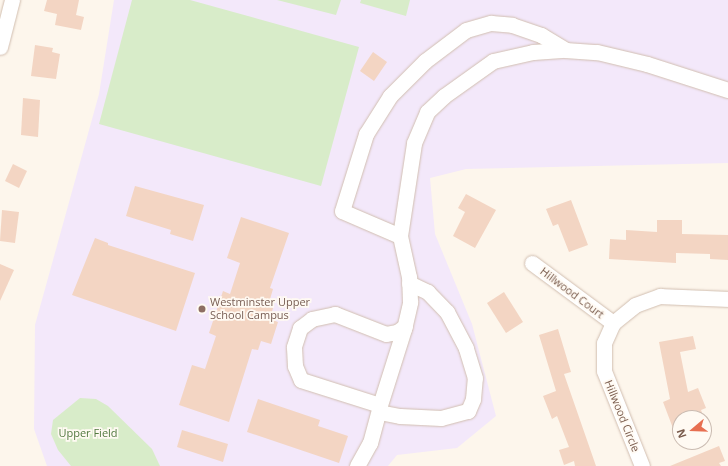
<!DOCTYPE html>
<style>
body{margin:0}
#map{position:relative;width:728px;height:466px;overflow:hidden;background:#fdf6ec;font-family:"Open Sans",sans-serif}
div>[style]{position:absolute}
.education>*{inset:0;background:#f3e8fa}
.green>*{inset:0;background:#d8ecc9}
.building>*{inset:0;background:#f3d5c3}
.roads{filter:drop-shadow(0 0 1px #d1beb0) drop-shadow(0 0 1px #d1beb0)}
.minor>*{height:15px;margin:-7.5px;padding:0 7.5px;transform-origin:7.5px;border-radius:7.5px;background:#fff}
.dots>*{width:11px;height:11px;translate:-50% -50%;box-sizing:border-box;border:2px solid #fffaf3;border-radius:50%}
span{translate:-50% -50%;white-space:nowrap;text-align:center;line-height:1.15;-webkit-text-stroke:3.5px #fffaf3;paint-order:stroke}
.street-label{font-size:11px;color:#7a5c4d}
.education-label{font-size:11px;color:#785e54}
.left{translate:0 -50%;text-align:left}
.park-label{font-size:11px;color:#537a41}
.north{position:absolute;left:672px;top:410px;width:40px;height:40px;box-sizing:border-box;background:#fffaf3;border:1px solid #cabbb1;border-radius:50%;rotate:251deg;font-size:11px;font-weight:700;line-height:16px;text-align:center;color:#7a5c4d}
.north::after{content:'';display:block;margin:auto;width:14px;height:18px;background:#e76f51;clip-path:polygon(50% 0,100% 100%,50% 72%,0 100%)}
</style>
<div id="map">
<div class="education">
<div style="clip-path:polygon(114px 0,728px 0,728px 163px,466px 169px,430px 178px,435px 234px,472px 324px,496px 416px,457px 448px,397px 455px,388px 466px,47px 466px,34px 429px,35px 325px,99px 94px)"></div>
</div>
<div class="green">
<div style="clip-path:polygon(132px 0,190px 0,359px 47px,321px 186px,99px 124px)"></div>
<div style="clip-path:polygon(277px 0,341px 0,336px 15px)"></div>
<div style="clip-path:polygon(361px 0,410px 0,406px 16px,360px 3px)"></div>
<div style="clip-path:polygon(80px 398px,96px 399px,108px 406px,152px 449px,160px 466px,71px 466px,58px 450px,51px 434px,53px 420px)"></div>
</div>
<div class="building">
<div style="clip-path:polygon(47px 0,79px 0,76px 15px,84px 17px,81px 30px,55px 25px,57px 14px,44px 11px)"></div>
<div style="clip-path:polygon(35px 45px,53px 48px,52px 52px,60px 54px,56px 79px,31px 76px)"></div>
<div style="clip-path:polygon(373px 52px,387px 62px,374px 81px,360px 71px)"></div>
<div style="clip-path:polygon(23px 98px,40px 100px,38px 137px,21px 135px)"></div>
<div style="clip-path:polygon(13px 164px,27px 171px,19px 188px,5px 181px)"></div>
<div style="clip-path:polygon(135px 186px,204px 205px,193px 241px,170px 234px,171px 230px,126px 216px)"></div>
<div style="clip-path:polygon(466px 194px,496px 210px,475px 248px,453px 236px,465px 212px,458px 208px)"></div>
<div style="clip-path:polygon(571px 200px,588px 245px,569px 252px,558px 224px,553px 226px,546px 209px)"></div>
<div style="clip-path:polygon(2px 210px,19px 212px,15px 243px,0 241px)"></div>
<div style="clip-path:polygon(241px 217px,289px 233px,270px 288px,273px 289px,268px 306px,273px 308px,270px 319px,278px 322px,271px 344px,261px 341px,258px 350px,252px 349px,229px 422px,179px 405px,192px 365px,205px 369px,216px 336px,209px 333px,223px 291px,230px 294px,240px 263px,227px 258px)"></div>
<div style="clip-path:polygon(657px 220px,682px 220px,682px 234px,728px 235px,728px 260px,710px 259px,710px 254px,676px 253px,676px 263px,609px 259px,610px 239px,626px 240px,626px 230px,657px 232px)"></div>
<div style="clip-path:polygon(95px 238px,108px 243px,108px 245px,195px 273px,176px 331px,72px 295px)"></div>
<div style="clip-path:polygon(0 264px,14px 270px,0 301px)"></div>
<div style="clip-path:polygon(504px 292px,523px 322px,506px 333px,487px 303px)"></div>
<div style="clip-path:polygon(558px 329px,571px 372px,564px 374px,596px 466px,575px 466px,574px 461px,564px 465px,559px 450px,569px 447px,557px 416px,552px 419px,543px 396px,556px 391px,539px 335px)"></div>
<div style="clip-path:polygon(693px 336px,696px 349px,680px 352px,688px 392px,698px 388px,706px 408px,701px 410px,704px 418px,680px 418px,679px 444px,663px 402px,670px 399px,659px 342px)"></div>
<div style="clip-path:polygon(258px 399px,320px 420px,318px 426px,348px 436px,339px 463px,247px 432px)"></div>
<div style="clip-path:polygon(182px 430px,228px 444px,223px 462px,177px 447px)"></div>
<div style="clip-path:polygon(719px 446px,725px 461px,719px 463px,721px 466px,670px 466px)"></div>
</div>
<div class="roads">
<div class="minor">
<div style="left:0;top:47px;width:49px;rotate:-75.7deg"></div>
<div style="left:400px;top:236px;width:63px;rotate:-156.7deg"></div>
<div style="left:342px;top:211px;width:81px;rotate:-72.7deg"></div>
<div style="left:366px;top:134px;width:45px;rotate:-57.7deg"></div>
<div style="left:390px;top:96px;width:49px;rotate:-45deg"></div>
<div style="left:425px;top:61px;width:51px;rotate:-37.1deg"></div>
<div style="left:466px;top:30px;width:26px;rotate:-16deg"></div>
<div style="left:491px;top:23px;width:21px;rotate:5deg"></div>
<div style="left:512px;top:25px;width:31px;rotate:19deg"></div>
<div style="left:541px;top:35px;width:29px;rotate:31deg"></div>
<div style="left:532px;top:263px;width:101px;rotate:36.5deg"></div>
<div style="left:405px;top:326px;width:10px;rotate:143deg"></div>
<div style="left:397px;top:332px;width:11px;rotate:170deg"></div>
<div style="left:386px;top:334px;width:55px;rotate:-158.6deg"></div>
<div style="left:335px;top:314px;width:24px;rotate:168deg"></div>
<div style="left:312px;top:319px;width:15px;rotate:143deg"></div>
<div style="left:300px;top:328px;width:20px;rotate:108deg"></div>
<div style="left:294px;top:347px;width:19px;rotate:87deg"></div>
<div style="left:295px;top:366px;width:15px;rotate:67deg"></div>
<div style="left:301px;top:380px;width:83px;rotate:17.6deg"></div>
<div style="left:380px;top:405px;width:80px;rotate:-72.5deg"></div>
<div style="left:404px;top:329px;width:28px;rotate:-77deg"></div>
<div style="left:410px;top:302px;width:25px;rotate:-92deg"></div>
<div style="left:409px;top:277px;width:42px;rotate:-102.4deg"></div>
<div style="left:400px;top:236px;width:94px;rotate:-81.4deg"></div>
<div style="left:414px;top:143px;width:34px;rotate:-67deg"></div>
<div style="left:427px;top:112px;width:23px;rotate:-43deg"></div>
<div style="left:444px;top:96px;width:60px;rotate:-35.5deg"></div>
<div style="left:493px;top:61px;width:41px;rotate:-12.7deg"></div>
<div style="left:533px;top:52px;width:32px;rotate:-4deg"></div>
<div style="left:565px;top:50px;width:32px;rotate:4deg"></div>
<div style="left:597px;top:52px;width:51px;rotate:13.5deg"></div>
<div style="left:647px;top:64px;width:85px;rotate:17.8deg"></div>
<div style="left:379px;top:412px;width:21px;rotate:11deg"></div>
<div style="left:400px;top:416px;width:41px;rotate:2.8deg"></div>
<div style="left:441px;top:418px;width:28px;rotate:-15deg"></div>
<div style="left:468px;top:411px;width:13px;rotate:-67deg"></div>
<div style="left:473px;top:399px;width:21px;rotate:-85deg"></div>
<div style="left:475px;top:378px;width:31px;rotate:-107deg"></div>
<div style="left:466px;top:348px;width:41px;rotate:-117.8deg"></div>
<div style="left:447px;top:312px;width:28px;rotate:-134deg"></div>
<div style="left:428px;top:292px;width:21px;rotate:-155deg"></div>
<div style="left:357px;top:466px;width:26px;rotate:-61deg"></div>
<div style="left:370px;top:443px;width:39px;rotate:-75deg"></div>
<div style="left:642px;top:466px;width:102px;rotate:-111.8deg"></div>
<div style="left:604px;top:371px;width:28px;rotate:-90deg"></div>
<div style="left:604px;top:343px;width:22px;rotate:-66deg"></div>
<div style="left:613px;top:323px;width:28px;rotate:-39deg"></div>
<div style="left:635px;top:305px;width:27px;rotate:-20deg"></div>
<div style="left:660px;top:296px;width:68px;rotate:2.5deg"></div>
</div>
</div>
<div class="dots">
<div style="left:202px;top:309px;background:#8d6e63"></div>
</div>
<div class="street-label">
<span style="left:572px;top:293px;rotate:37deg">Hillwood Court</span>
<span style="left:622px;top:416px;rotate:68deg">Hillwood Circle</span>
</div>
<div class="education-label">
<span class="left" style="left:210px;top:309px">Westminster Upper<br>School Campus</span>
</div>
<div class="park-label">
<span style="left:88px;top:433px">Upper Field</span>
</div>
<div class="north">N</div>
</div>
